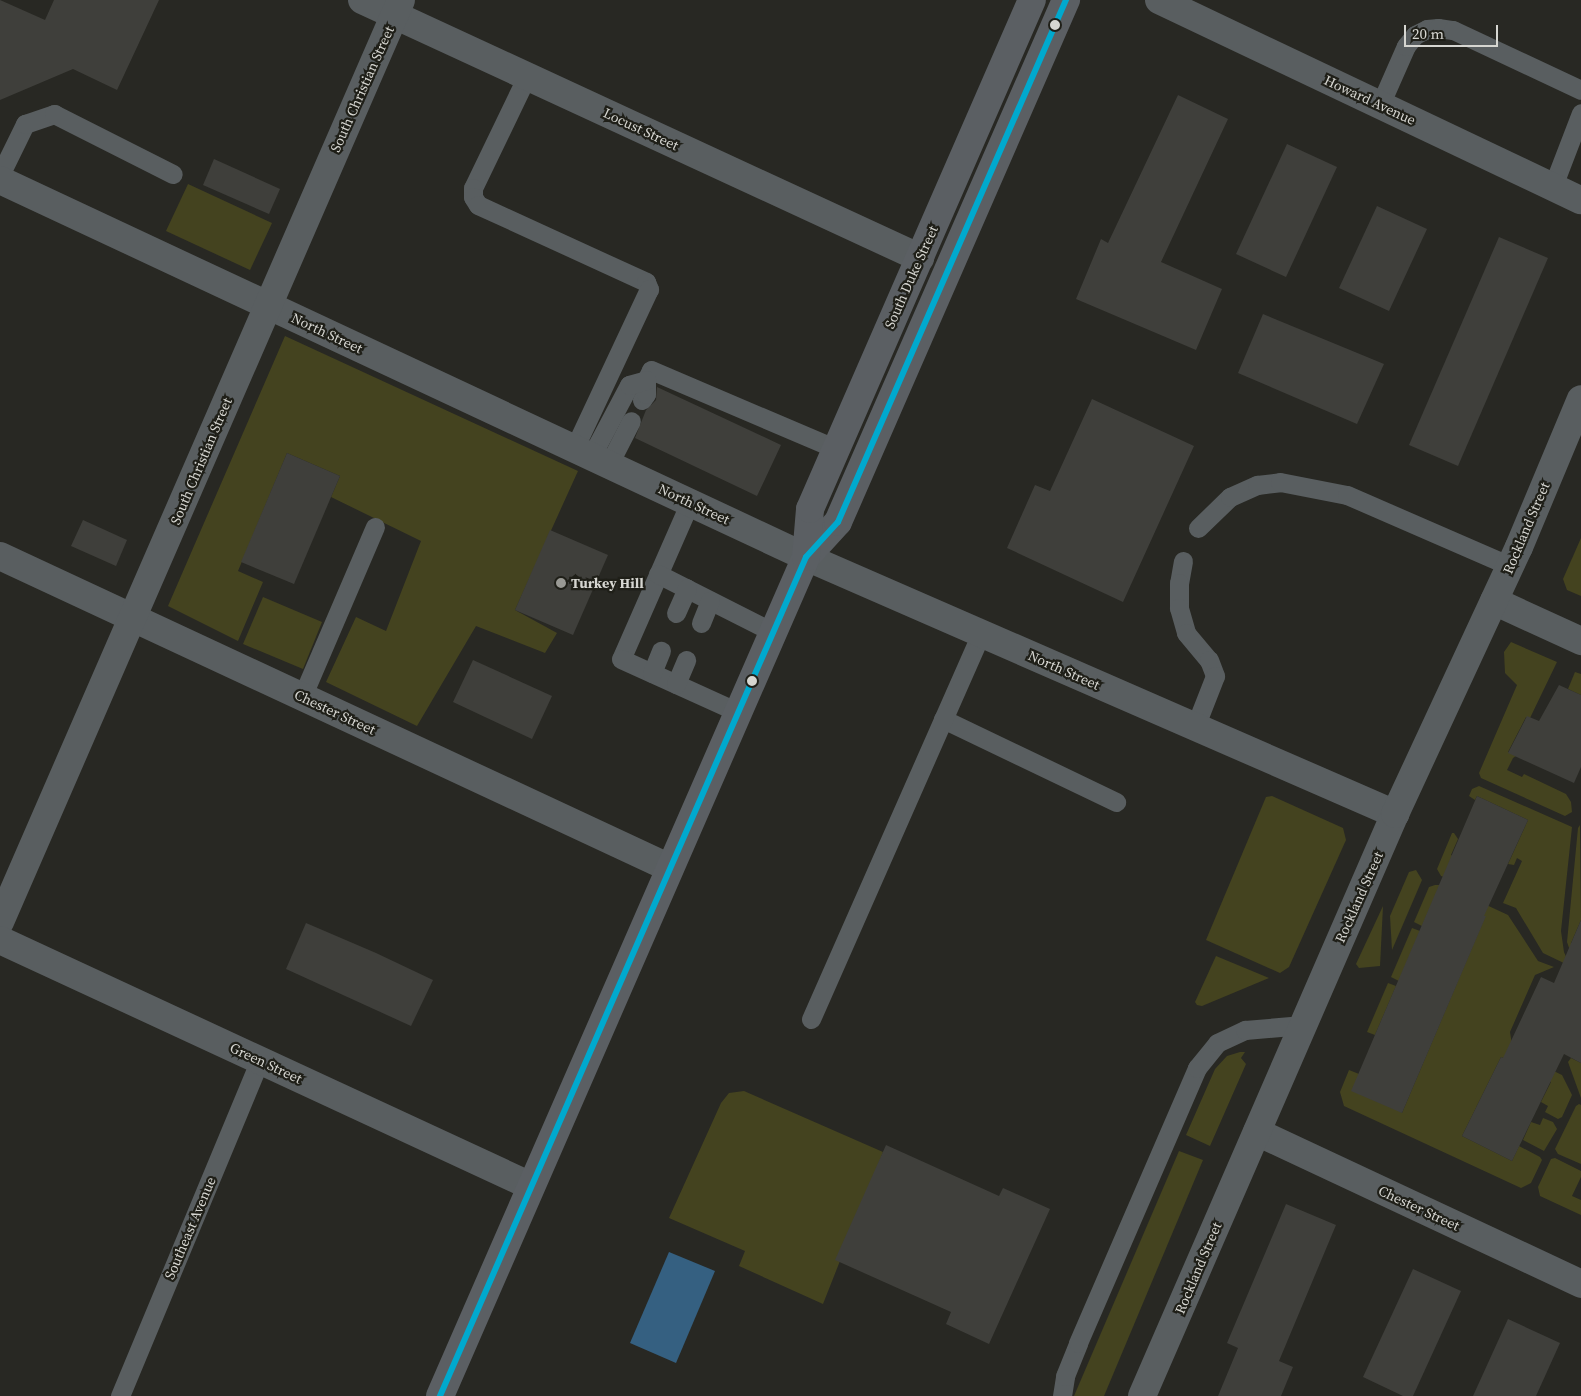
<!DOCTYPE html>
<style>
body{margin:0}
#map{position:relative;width:1581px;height:1396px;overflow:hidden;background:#282823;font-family:"Source Serif 4",serif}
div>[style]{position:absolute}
.green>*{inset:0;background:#44431f}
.water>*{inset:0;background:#356081}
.building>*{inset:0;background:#3f3f3b}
.service>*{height:19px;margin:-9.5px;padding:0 9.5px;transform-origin:9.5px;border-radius:9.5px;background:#595e60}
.minor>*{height:28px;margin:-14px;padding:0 14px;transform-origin:14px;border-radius:14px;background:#595e60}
.secondary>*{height:28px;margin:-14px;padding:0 14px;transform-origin:14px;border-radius:14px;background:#5b5f63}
.bus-1>*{height:6px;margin:-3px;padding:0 3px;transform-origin:3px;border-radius:3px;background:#00a9ce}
.dots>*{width:14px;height:14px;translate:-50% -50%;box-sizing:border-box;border:2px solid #1f1f18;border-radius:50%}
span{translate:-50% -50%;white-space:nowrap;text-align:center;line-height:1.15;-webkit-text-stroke:4.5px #1f1f18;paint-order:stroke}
.street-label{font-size:14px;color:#d6d6d1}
.poi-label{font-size:14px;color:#d6d6d1;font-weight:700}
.left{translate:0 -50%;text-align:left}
.scale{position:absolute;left:1404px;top:25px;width:94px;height:22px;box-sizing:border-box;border:2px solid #d6d6d1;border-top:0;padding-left:6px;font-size:15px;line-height:18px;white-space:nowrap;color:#d6d6d1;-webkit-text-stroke:4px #1f1f18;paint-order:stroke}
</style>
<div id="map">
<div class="green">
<div style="clip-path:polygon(188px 184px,272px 223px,250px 270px,166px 231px)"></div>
<div style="clip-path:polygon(285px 336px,578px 471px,515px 610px,557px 633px,545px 653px,476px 626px,417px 726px,326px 682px,356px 617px,386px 631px,421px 541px,331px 497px,340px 476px,287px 453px,238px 571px,263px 582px,238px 641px,168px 606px)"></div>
<div style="clip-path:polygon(1581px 538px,1581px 596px,1567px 590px,1563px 579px)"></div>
<div style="clip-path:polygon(263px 597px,322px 622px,303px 669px,243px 644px)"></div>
<div style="clip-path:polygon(1511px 642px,1557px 662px,1530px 718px,1526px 717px,1508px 752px,1516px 756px,1513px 758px,1507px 770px,1522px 777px,1524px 774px,1566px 794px,1571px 802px,1572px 812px,1565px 816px,1481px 778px,1479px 773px,1517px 685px,1505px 673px,1504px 652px)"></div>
<div style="clip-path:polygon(1575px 672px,1581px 674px,1581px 695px,1568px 689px)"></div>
<div style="clip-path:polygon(1479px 786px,1572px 827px,1561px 931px,1564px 952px,1570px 966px,1543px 953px,1516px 908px,1503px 903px,1522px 861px,1517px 858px,1514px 865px,1508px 864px,1528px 820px,1477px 796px,1475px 800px,1469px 796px,1472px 789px)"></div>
<div style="clip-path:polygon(1272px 796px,1343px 828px,1346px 840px,1289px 967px,1280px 973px,1206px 940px,1266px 797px)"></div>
<div style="clip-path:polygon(1580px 825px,1581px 920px,1571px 943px,1576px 968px,1567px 942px,1578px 828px)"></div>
<div style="clip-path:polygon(1452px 833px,1454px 833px,1458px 839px,1451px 855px,1466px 863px,1458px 882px,1441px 876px,1437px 869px)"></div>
<div style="clip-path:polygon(1416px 870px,1422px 880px,1392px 950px,1390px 916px,1409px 872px)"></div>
<div style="clip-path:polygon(1435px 885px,1440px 885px,1422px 926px,1414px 922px,1429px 887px)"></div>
<div style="clip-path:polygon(1480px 902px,1508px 915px,1538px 961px,1554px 967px,1535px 975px,1510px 1032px,1513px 1051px,1562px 1075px,1572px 1095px,1562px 1117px,1558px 1119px,1545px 1112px,1548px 1106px,1541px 1102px,1551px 1082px,1501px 1057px,1462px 1136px,1512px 1161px,1519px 1146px,1540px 1157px,1542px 1160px,1531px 1183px,1521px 1188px,1344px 1106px,1340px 1092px,1349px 1070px,1359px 1074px,1402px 1113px,1485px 917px,1476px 912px)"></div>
<div style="clip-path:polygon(1383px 906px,1380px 966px,1359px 968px,1356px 964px)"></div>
<div style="clip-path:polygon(1412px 928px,1420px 931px,1399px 981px,1391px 977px)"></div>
<div style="clip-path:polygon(1216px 956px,1269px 978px,1202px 1006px,1197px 1005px,1195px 1002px)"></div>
<div style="clip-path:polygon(1388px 983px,1396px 986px,1375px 1035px,1367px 1032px)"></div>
<div style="clip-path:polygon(1240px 1052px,1245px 1052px,1241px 1058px,1246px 1064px,1210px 1146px,1186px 1135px,1215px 1069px,1227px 1056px)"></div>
<div style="clip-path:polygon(1571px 1058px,1581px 1063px,1581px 1098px,1568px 1062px)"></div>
<div style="clip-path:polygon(744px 1091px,883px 1152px,823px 1304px,739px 1266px,745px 1251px,669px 1218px,721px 1103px,729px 1093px)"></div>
<div style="clip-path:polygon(1579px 1104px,1581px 1105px,1581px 1164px,1558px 1154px,1555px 1149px,1576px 1106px)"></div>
<div style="clip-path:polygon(1543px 1118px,1553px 1122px,1557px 1129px,1544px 1151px,1523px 1140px,1531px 1122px,1540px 1125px)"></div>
<div style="clip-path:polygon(1179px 1151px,1203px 1160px,1104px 1396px,1074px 1396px)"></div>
<div style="clip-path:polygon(1555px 1158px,1581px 1171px,1581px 1177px,1572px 1196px,1581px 1200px,1581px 1215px,1540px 1196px,1538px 1187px,1551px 1159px)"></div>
</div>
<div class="water">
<div style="clip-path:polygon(669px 1252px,715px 1271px,676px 1363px,630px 1343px)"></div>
</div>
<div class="building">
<div style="clip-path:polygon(0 0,45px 20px,54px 0,159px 0,117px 90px,73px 69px,0 100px)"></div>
<div style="clip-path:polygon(1178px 95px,1228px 119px,1161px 262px,1222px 289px,1196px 350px,1076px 299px,1101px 239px,1108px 243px)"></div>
<div style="clip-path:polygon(1287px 144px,1337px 167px,1286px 277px,1236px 254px)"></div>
<div style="clip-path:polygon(214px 159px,280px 189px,269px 214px,203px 185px)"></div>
<div style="clip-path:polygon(1377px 206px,1427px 229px,1389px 311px,1339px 288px)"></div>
<div style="clip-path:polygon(1499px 237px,1548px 258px,1458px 466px,1409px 445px)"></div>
<div style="clip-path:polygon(1263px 314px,1384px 364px,1357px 424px,1238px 373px)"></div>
<div style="clip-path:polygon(657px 387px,781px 445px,757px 496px,635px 438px,646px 410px,656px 400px)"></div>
<div style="clip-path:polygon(1092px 399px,1194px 446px,1123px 602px,1007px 548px,1035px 485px,1050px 491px)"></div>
<div style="clip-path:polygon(287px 453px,340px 476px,294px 584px,241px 562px)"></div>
<div style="clip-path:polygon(83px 520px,127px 540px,116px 566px,71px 546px)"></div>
<div style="clip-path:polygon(550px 530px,608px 555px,573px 635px,515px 610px)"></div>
<div style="clip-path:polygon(473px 660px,552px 696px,532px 739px,453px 702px)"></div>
<div style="clip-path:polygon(1559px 685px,1581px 695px,1581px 767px,1574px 783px,1508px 753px,1527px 716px,1539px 721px)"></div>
<div style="clip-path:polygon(1477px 796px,1528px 820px,1484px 916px,1486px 916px,1402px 1113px,1351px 1091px)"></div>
<div style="clip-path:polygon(1581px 920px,1581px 1063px,1564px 1054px,1512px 1161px,1462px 1136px,1501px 1057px,1503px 1058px,1541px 977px,1554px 983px)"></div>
<div style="clip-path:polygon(306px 923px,376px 953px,433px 980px,411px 1026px,286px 969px)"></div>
<div style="clip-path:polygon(886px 1145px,999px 1196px,1003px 1188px,1050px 1209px,989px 1344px,946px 1324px,951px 1312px,835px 1260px)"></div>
<div style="clip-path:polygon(1286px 1204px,1336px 1225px,1279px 1361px,1293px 1367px,1281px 1396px,1218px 1396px,1238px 1348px,1227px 1343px)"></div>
<div style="clip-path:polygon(1413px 1269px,1461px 1291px,1413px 1396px,1403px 1396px,1363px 1377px)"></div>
<div style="clip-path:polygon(1508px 1319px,1560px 1343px,1536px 1396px,1473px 1396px)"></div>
</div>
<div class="service">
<div style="left:527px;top:76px;width:124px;rotate:115.7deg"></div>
<div style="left:473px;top:188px;width:9px;rotate:90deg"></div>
<div style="left:473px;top:197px;width:9px;rotate:58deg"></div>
<div style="left:478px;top:205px;width:185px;rotate:24.6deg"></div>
<div style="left:646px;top:282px;width:8px;rotate:67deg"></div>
<div style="left:649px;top:289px;width:174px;rotate:115.1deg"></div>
<div style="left:1380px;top:105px;width:64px;rotate:-66.2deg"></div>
<div style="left:1406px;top:46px;width:14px;rotate:-51deg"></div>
<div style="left:1415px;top:35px;width:13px;rotate:-27deg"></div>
<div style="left:1427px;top:29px;width:11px;rotate:-5deg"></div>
<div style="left:1438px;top:28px;width:15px;rotate:8deg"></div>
<div style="left:1453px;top:30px;width:141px;rotate:25.1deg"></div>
<div style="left:0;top:175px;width:57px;rotate:-63.9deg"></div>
<div style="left:25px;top:124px;width:31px;rotate:-19deg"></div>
<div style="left:54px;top:114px;width:133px;rotate:26.8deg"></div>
<div style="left:1553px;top:186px;width:78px;rotate:-69deg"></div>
<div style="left:642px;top:400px;width:7px;rotate:-56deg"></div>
<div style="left:646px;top:394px;width:14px;rotate:-90deg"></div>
<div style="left:646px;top:380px;width:11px;rotate:-63deg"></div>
<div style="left:651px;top:370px;width:201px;rotate:23.1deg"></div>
<div style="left:592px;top:455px;width:79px;rotate:-62.1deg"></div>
<div style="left:629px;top:385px;width:18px;rotate:-16deg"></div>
<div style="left:609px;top:464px;width:48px;rotate:-62.9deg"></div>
<div style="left:690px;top:502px;width:171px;rotate:113.7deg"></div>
<div style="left:621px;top:659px;width:128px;rotate:24.4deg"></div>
<div style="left:1198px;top:528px;width:45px;rotate:-44.1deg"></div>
<div style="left:1230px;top:497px;width:30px;rotate:-24deg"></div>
<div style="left:1257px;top:485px;width:23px;rotate:-7deg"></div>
<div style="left:1280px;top:482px;width:68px;rotate:11deg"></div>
<div style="left:1347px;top:495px;width:178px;rotate:23.5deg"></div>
<div style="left:1183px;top:561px;width:22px;rotate:100deg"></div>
<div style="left:1179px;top:583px;width:25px;rotate:90deg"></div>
<div style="left:1179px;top:608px;width:26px;rotate:74deg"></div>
<div style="left:1186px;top:633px;width:35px;rotate:50deg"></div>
<div style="left:1209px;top:660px;width:17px;rotate:69deg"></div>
<div style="left:1215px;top:676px;width:55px;rotate:111.4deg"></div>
<div style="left:658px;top:574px;width:129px;rotate:26.8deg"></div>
<div style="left:676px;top:613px;width:27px;rotate:-66deg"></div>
<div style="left:701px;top:623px;width:24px;rotate:-68deg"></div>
<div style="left:652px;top:673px;width:24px;rotate:-68deg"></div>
<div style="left:676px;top:684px;width:26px;rotate:-67deg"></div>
<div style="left:302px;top:697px;width:185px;rotate:-66.8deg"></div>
<div style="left:943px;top:719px;width:192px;rotate:25.6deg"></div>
<div style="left:811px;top:1019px;width:422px;rotate:-66.2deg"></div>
<div style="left:120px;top:1396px;width:364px;rotate:-67.4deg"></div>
<div style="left:1062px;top:1396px;width:20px;rotate:-81deg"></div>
<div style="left:1065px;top:1376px;width:35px;rotate:-68deg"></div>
<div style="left:1078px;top:1343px;width:300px;rotate:-66.6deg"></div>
<div style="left:1197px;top:1068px;width:32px;rotate:-51deg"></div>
<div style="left:1217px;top:1043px;width:31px;rotate:-25deg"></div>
<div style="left:1245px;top:1030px;width:58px;rotate:-4.9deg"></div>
</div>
<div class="minor">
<div style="left:362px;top:0;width:615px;rotate:24.81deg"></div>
<div style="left:1159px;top:0;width:467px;rotate:25.4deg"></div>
<div style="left:0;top:180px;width:890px;rotate:25.07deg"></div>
<div style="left:806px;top:557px;width:643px;rotate:23.57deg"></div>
<div style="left:0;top:556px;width:739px;rotate:24.97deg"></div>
<div style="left:1494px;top:601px;width:96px;rotate:24.7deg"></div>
<div style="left:0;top:922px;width:1005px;rotate:-66.49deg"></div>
<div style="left:0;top:940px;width:585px;rotate:24.86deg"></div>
<div style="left:1257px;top:1132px;width:358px;rotate:25.1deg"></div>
<div style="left:1142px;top:1396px;width:635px;rotate:-66.51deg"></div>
<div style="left:1395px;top:814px;width:294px;rotate:-65.1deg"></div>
<div style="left:1519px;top:547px;width:160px;rotate:-67.3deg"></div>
</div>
<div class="secondary">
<div style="left:806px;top:557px;width:47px;rotate:-47.6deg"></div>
<div style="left:838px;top:522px;width:570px;rotate:-66.41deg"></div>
<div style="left:440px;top:1396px;width:915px;rotate:-66.43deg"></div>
<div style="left:806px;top:557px;width:48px;rotate:-85.2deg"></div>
<div style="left:810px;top:509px;width:555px;rotate:-66.44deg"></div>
</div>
<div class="bus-1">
<div style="left:440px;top:1396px;width:915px;rotate:-66.43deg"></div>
<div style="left:806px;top:557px;width:47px;rotate:-47.6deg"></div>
<div style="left:838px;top:522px;width:570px;rotate:-66.41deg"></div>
</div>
<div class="dots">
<div style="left:1055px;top:25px;background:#d6d6d1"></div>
<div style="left:561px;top:583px;background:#999994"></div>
<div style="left:752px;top:681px;background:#d6d6d1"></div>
</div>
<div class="street-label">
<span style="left:362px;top:89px;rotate:-66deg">South Christian Street</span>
<span style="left:1370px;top:100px;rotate:25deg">Howard Avenue</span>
<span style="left:641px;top:129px;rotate:25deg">Locust Street</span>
<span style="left:911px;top:277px;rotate:-66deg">South Duke Street</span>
<span style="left:327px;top:333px;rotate:25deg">North Street</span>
<span style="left:201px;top:461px;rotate:-67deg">South Christian Street</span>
<span style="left:694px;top:504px;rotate:25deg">North Street</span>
<span style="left:1526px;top:528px;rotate:-67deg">Rockland Street</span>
<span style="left:1064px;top:670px;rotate:24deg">North Street</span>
<span style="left:335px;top:712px;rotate:25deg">Chester Street</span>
<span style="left:1359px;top:897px;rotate:-66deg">Rockland Street</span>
<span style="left:266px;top:1063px;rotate:25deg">Green Street</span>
<span style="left:1419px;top:1208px;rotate:25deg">Chester Street</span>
<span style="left:190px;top:1228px;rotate:-67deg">Southeast Avenue</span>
<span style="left:1198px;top:1268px;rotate:-67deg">Rockland Street</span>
</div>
<div class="poi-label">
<span class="left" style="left:571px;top:583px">Turkey Hill</span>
</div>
<div class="scale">20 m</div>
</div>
